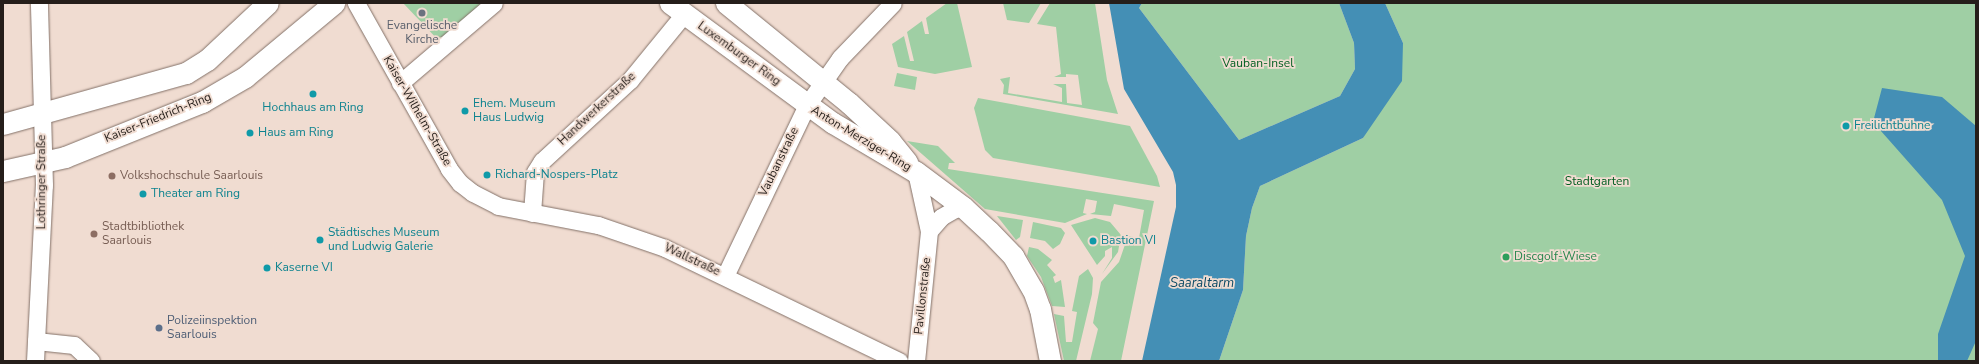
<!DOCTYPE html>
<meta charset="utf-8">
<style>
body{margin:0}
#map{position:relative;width:1979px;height:364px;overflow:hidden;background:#f0dcd1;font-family:"Nunito Sans",sans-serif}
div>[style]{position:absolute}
.green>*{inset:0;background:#9fcfa4}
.water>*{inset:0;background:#448fb5}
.roads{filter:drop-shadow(0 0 1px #837168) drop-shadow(0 0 1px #837168)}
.minor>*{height:17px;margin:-8.5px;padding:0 8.5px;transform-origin:8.5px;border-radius:8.5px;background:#fff}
.tertiary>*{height:21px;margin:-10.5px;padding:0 10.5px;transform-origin:10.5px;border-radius:10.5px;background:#fff}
.dots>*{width:11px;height:11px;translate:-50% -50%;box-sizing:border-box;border:2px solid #f0dcd1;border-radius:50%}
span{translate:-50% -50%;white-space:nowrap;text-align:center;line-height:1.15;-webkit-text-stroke:3.5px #f0dcd1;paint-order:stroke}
.worship-label{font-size:12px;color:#5b616d}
.street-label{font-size:12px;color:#251e1a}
.park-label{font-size:12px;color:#005e20}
.culture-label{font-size:12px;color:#0d838f}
.left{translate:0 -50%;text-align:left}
.education-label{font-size:12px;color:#785e54}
.leisure-label{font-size:12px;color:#27864d}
.service-label{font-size:12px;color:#4e5e75}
.water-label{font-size:13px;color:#0b4a65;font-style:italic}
.frame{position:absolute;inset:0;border:4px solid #251e1a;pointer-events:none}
</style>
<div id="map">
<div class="green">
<div style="clip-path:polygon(403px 3px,482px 3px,440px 42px)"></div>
<div style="clip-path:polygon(947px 3px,957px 3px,972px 67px,935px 74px,898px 67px,892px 44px,904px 36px,910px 61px,914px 61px,907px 32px,922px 21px,925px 34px,929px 34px,926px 18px)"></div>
<div style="clip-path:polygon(1003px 3px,1041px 3px,1029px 23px,1007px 20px)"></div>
<div style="clip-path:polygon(1050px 3px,1095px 3px,1107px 80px,1118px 114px,1003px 94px,1004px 85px,1000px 79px,1010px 77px,1008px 93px,1062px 102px,1062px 88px,1053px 84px,1066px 84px,1067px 103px,1082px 105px,1078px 75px,1066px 74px,1066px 77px,1054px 77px,1061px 74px,1056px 27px,1037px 24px)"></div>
<div style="clip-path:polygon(1142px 3px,1339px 3px,1354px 43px,1355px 69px,1340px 96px,1239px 140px,1139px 8px)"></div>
<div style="clip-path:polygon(1385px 3px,1976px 3px,1976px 361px,1219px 361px,1243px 290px,1246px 236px,1252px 208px,1260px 186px,1363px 138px,1403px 43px)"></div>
<div style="clip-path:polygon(897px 73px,917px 77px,915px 90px,894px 86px)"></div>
<div style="clip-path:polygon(978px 98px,1130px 126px,1157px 176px,1160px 187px,993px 158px,985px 150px,974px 108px)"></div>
<div style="clip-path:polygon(907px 141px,938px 146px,955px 163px,949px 163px,948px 169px,1154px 201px,1121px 361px,1090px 361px,1098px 329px,1093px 323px,1101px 282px,1119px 262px,1128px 236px,1139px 238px,1144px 210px,1114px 204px,1111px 216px,1090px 214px,1095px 212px,1097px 201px,1086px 199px,1083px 213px,1087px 214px,1065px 223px,985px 209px)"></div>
<div style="clip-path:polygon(997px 216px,1023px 220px,1020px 237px,1016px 240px)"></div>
<div style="clip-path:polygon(1095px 218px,1110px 222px,1121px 235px,1118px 252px,1102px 274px,1112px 258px,1112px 247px,1105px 251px,1105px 256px,1097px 265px,1071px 225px)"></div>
<div style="clip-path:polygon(1033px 222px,1061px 228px,1065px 233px,1060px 244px,1053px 249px,1045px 241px,1030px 238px)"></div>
<div style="clip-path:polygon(1029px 247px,1038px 249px,1052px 260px,1047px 265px,1056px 275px,1053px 277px,1055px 283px,1061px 280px,1065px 307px,1052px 306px,1041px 277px,1027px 256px)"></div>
<div style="clip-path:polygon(1088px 269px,1093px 278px,1092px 294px,1076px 361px,1064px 361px,1054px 314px,1064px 316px,1066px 342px,1072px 342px,1077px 312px,1072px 311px,1079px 276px)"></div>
</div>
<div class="water">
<div style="clip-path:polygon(1109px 3px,1142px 3px,1139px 8px,1239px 140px,1340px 96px,1355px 69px,1354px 43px,1339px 3px,1385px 3px,1403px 43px,1402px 81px,1363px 138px,1260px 186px,1252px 208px,1246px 236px,1243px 290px,1219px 361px,1142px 361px,1176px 207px,1176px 185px,1173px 172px,1124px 89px)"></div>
<div style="clip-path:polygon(1882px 88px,1942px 97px,1976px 126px,1976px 341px,1967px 361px,1938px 361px,1938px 334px,1965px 256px,1942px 200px,1873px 122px)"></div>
</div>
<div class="roads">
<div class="minor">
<div style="left:356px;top:3px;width:190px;rotate:60.7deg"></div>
<div style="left:449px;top:169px;width:18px;rotate:52deg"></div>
<div style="left:460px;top:183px;width:16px;rotate:38deg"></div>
<div style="left:473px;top:193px;width:28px;rotate:27deg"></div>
<div style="left:498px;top:206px;width:102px;rotate:10.8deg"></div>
<div style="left:598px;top:225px;width:71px;rotate:18.9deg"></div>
<div style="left:665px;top:248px;width:260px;rotate:25.8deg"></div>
<div style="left:400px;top:83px;width:123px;rotate:-40.4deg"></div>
<div style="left:916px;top:172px;width:60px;rotate:77.6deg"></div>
<div style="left:929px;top:231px;width:131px;rotate:95.7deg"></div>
<div style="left:532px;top:213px;width:41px;rotate:-85.8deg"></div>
<div style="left:535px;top:172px;width:13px;rotate:-58deg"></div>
<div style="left:542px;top:161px;width:120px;rotate:-42.6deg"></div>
<div style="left:630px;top:80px;width:85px;rotate:-50.7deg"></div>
<div style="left:929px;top:231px;width:18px;rotate:-49deg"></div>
<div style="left:941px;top:217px;width:16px;rotate:-30deg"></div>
<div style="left:955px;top:209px;width:8px;rotate:-14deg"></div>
<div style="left:725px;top:276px;width:190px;rotate:-64.4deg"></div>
<div style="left:807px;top:105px;width:57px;rotate:-54.9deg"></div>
<div style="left:840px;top:58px;width:76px;rotate:-46.1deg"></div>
<div style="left:36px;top:341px;width:38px;rotate:6deg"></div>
<div style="left:74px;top:345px;width:23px;rotate:43deg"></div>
<div style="left:35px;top:361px;width:176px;rotate:-87.1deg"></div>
<div style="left:44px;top:185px;width:182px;rotate:-91.6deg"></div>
</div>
<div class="tertiary">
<div style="left:670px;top:3px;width:202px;rotate:36.4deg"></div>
<div style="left:833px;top:123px;width:96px;rotate:30.6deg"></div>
<div style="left:916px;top:172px;width:59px;rotate:36.7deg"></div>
<div style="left:963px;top:207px;width:35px;rotate:43deg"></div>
<div style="left:989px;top:231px;width:35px;rotate:46deg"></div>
<div style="left:1013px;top:256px;width:39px;rotate:60deg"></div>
<div style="left:1033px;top:290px;width:20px;rotate:70deg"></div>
<div style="left:1040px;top:309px;width:53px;rotate:79.1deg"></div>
<div style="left:726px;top:3px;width:159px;rotate:39.1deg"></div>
<div style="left:849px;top:103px;width:56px;rotate:42.8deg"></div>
<div style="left:890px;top:141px;width:27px;rotate:51deg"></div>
<div style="left:3px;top:124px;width:190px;rotate:-15.6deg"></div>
<div style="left:186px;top:73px;width:25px;rotate:-32deg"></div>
<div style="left:207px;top:60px;width:83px;rotate:-43.1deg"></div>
<div style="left:3px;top:171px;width:64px;rotate:-12.7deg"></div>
<div style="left:65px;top:157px;width:148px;rotate:-21.9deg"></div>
<div style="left:202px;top:102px;width:50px;rotate:-30.2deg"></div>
<div style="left:245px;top:77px;width:116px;rotate:-39.7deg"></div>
</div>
</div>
<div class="dots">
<div style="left:422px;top:13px;background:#6b7280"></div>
<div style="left:313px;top:94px;background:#0f9aa8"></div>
<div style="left:465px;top:111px;background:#0f9aa8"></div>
<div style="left:1846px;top:126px;background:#0f9aa8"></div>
<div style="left:250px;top:133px;background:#0f9aa8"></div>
<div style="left:487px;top:175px;background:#0f9aa8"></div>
<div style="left:112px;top:176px;background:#8d6e63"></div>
<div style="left:143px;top:194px;background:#0f9aa8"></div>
<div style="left:94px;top:234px;background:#8d6e63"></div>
<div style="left:320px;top:240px;background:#0f9aa8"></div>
<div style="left:1093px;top:241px;background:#0f9aa8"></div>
<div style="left:1506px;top:257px;background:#2e9e5b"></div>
<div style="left:267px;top:268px;background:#0f9aa8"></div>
<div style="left:159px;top:328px;background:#5c6f8a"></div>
</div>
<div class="worship-label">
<span style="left:422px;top:33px">Evangelische<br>Kirche</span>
</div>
<div class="street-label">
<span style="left:739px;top:54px;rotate:36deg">Luxemburger Ring</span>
<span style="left:597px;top:109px;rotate:-43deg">Handwerkerstraße</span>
<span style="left:417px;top:111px;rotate:60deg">Kaiser-Wilhelm-Straße</span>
<span style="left:158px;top:118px;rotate:-22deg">Kaiser-Friedrich-Ring</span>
<span style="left:861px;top:139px;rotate:31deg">Anton-Merziger-Ring</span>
<span style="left:779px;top:162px;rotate:-64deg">Vaubanstraße</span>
<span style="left:42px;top:182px;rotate:-90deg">Lothringer Straße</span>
<span style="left:692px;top:260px;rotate:25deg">Wallstraße</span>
<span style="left:923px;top:296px;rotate:-84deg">Pavillonstraße</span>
</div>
<div class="park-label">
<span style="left:1258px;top:64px">Vauban-Insel</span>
<span style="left:1597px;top:182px">Stadtgarten</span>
</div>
<div class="culture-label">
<span class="left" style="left:473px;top:111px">Ehem. Museum<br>Haus Ludwig</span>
<span style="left:313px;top:108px">Hochhaus am Ring</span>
<span class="left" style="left:1854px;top:126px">Freilichtbühne</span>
<span class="left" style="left:258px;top:133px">Haus am Ring</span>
<span class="left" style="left:495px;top:175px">Richard-Nospers-Platz</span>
<span class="left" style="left:151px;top:194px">Theater am Ring</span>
<span class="left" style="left:328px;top:240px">Städtisches Museum<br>und Ludwig Galerie</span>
<span class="left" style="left:1101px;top:241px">Bastion VI</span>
<span class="left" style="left:275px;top:268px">Kaserne VI</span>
</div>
<div class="education-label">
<span class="left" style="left:120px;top:176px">Volkshochschule Saarlouis</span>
<span class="left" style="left:102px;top:234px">Stadtbibliothek<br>Saarlouis</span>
</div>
<div class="leisure-label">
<span class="left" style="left:1514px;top:257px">Discgolf-Wiese</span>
</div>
<div class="service-label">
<span class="left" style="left:167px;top:328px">Polizeiinspektion<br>Saarlouis</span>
</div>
<div class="water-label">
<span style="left:1202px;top:283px">Saaraltarm</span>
</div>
<div class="frame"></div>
</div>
